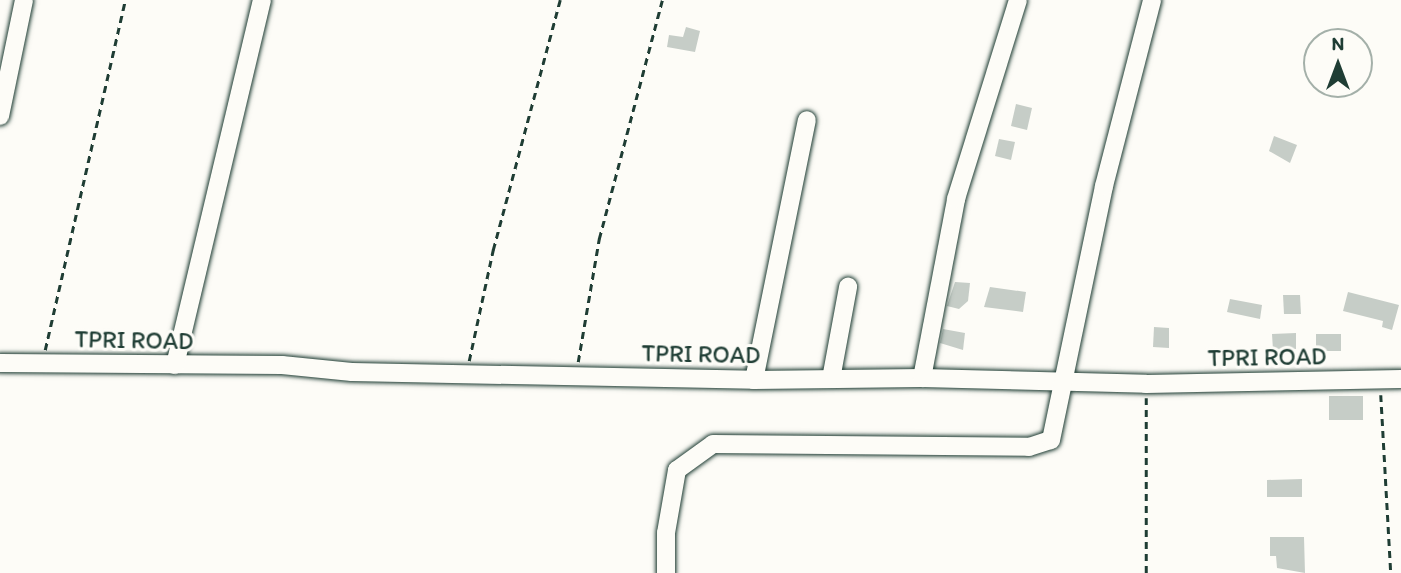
<!DOCTYPE html>
<style>
body{margin:0}
#map{position:relative;width:1401px;height:573px;overflow:hidden;background:#fdfcf7;font-family:Itim,sans-serif}
div>[style]{position:absolute}
.building>*{inset:0;background:#c6cdc7}
.path>*{height:2.5px;margin-top:-1.25px;transform-origin:0;background:repeating-linear-gradient(90deg,#1f3d34 0 7px,transparent 0 12px)}
.roads{filter:drop-shadow(0 0 2px #1f3d34) drop-shadow(0 0 2px #1f3d34)}
.minor>*{height:18px;margin:-9px;padding:0 9px;transform-origin:9px;border-radius:9px;background:#fdfcf7}
span{translate:-50% -50%;white-space:nowrap;text-align:center;line-height:1.15;-webkit-text-stroke:6px #fdfcf7;paint-order:stroke}
.street-label{font-size:24px;color:#1f3d34}
.north{position:absolute;left:1303px;top:28px;width:70px;height:70px;box-sizing:border-box;background:#fdfcf7;border:2px solid #a4b0a9;border-radius:50%;rotate:0deg;font-size:19px;font-weight:700;line-height:28px;text-align:center;color:#1f3d34}
.north::after{content:'';display:block;margin:auto;width:24px;height:32px;background:#1f3d34;clip-path:polygon(50% 0,100% 100%,50% 72%,0 100%)}
</style>
<div id="map">
<div class="building">
<div style="clip-path:polygon(686px 27px,700px 31px,695px 52px,667px 47px,669px 35px,683px 37px)"></div>
<div style="clip-path:polygon(1016px 104px,1032px 108px,1027px 130px,1011px 126px)"></div>
<div style="clip-path:polygon(1274px 136px,1297px 145px,1290px 163px,1269px 151px)"></div>
<div style="clip-path:polygon(999px 139px,1015px 142px,1011px 160px,995px 156px)"></div>
<div style="clip-path:polygon(955px 282px,970px 283px,968px 301px,959px 309px,947px 306px)"></div>
<div style="clip-path:polygon(990px 287px,1026px 292px,1023px 312px,984px 307px)"></div>
<div style="clip-path:polygon(1348px 292px,1399px 305px,1392px 330px,1382px 327px,1383px 321px,1343px 311px)"></div>
<div style="clip-path:polygon(1283px 295px,1300px 295px,1301px 314px,1284px 314px)"></div>
<div style="clip-path:polygon(1230px 299px,1262px 305px,1260px 319px,1227px 312px)"></div>
<div style="clip-path:polygon(1154px 327px,1169px 328px,1169px 348px,1153px 347px)"></div>
<div style="clip-path:polygon(943px 329px,965px 333px,963px 350px,940px 343px)"></div>
<div style="clip-path:polygon(1296px 333px,1296px 349px,1273px 350px,1272px 334px)"></div>
<div style="clip-path:polygon(1316px 334px,1341px 334px,1341px 351px,1316px 351px)"></div>
<div style="clip-path:polygon(1329px 396px,1363px 396px,1363px 420px,1329px 420px)"></div>
<div style="clip-path:polygon(1302px 479px,1302px 497px,1267px 497px,1267px 480px)"></div>
<div style="clip-path:polygon(1270px 537px,1304px 537px,1305px 573px,1277px 568px,1276px 556px,1270px 556px)"></div>
</div>
<div class="path">
<div style="left:45px;top:350px;width:359px;rotate:-77.1deg"></div>
<div style="left:469px;top:361px;width:114px;rotate:-77.8deg"></div>
<div style="left:493px;top:250px;width:259px;rotate:-75deg"></div>
<div style="left:578px;top:362px;width:125px;rotate:-80.3deg"></div>
<div style="left:599px;top:239px;width:247px;rotate:-75.2deg"></div>
<div style="left:1381px;top:395px;width:178px;rotate:86.8deg"></div>
<div style="left:1146px;top:573px;width:175px;rotate:-90deg"></div>
</div>
<div class="roads">
<div class="minor">
<div style="left:0;top:116px;width:118px;rotate:-78.3deg"></div>
<div style="left:0;top:363px;width:282px;rotate:0.4deg"></div>
<div style="left:282px;top:365px;width:70px;rotate:5.7deg"></div>
<div style="left:352px;top:372px;width:402px;rotate:1.1deg"></div>
<div style="left:754px;top:380px;width:168px;rotate:-0.7deg"></div>
<div style="left:922px;top:378px;width:224px;rotate:1.5deg"></div>
<div style="left:1146px;top:384px;width:255px;rotate:-1.1deg"></div>
<div style="left:175px;top:365px;width:375px;rotate:-76.6deg"></div>
<div style="left:922px;top:378px;width:182px;rotate:-79.2deg"></div>
<div style="left:956px;top:199px;width:208px;rotate:-72.7deg"></div>
<div style="left:831px;top:379px;width:94px;rotate:-79.5deg"></div>
<div style="left:754px;top:380px;width:265px;rotate:-78.5deg"></div>
<div style="left:666px;top:573px;width:40px;rotate:-90deg"></div>
<div style="left:666px;top:533px;width:64px;rotate:-80.1deg"></div>
<div style="left:677px;top:470px;width:44px;rotate:-35.8deg"></div>
<div style="left:713px;top:444px;width:316px;rotate:0.5deg"></div>
<div style="left:1029px;top:447px;width:23px;rotate:-18deg"></div>
<div style="left:1051px;top:440px;width:259px;rotate:-78.2deg"></div>
<div style="left:1104px;top:186px;width:192px;rotate:-75.5deg"></div>
</div>
</div>
<div class="street-label">
<span style="left:134px;top:340px;rotate:1deg">TPRI ROAD</span>
<span style="left:701px;top:354px;rotate:1deg">TPRI ROAD</span>
<span style="left:1267px;top:357px;rotate:-1deg">TPRI ROAD</span>
</div>
<div class="north">N</div>
</div>
